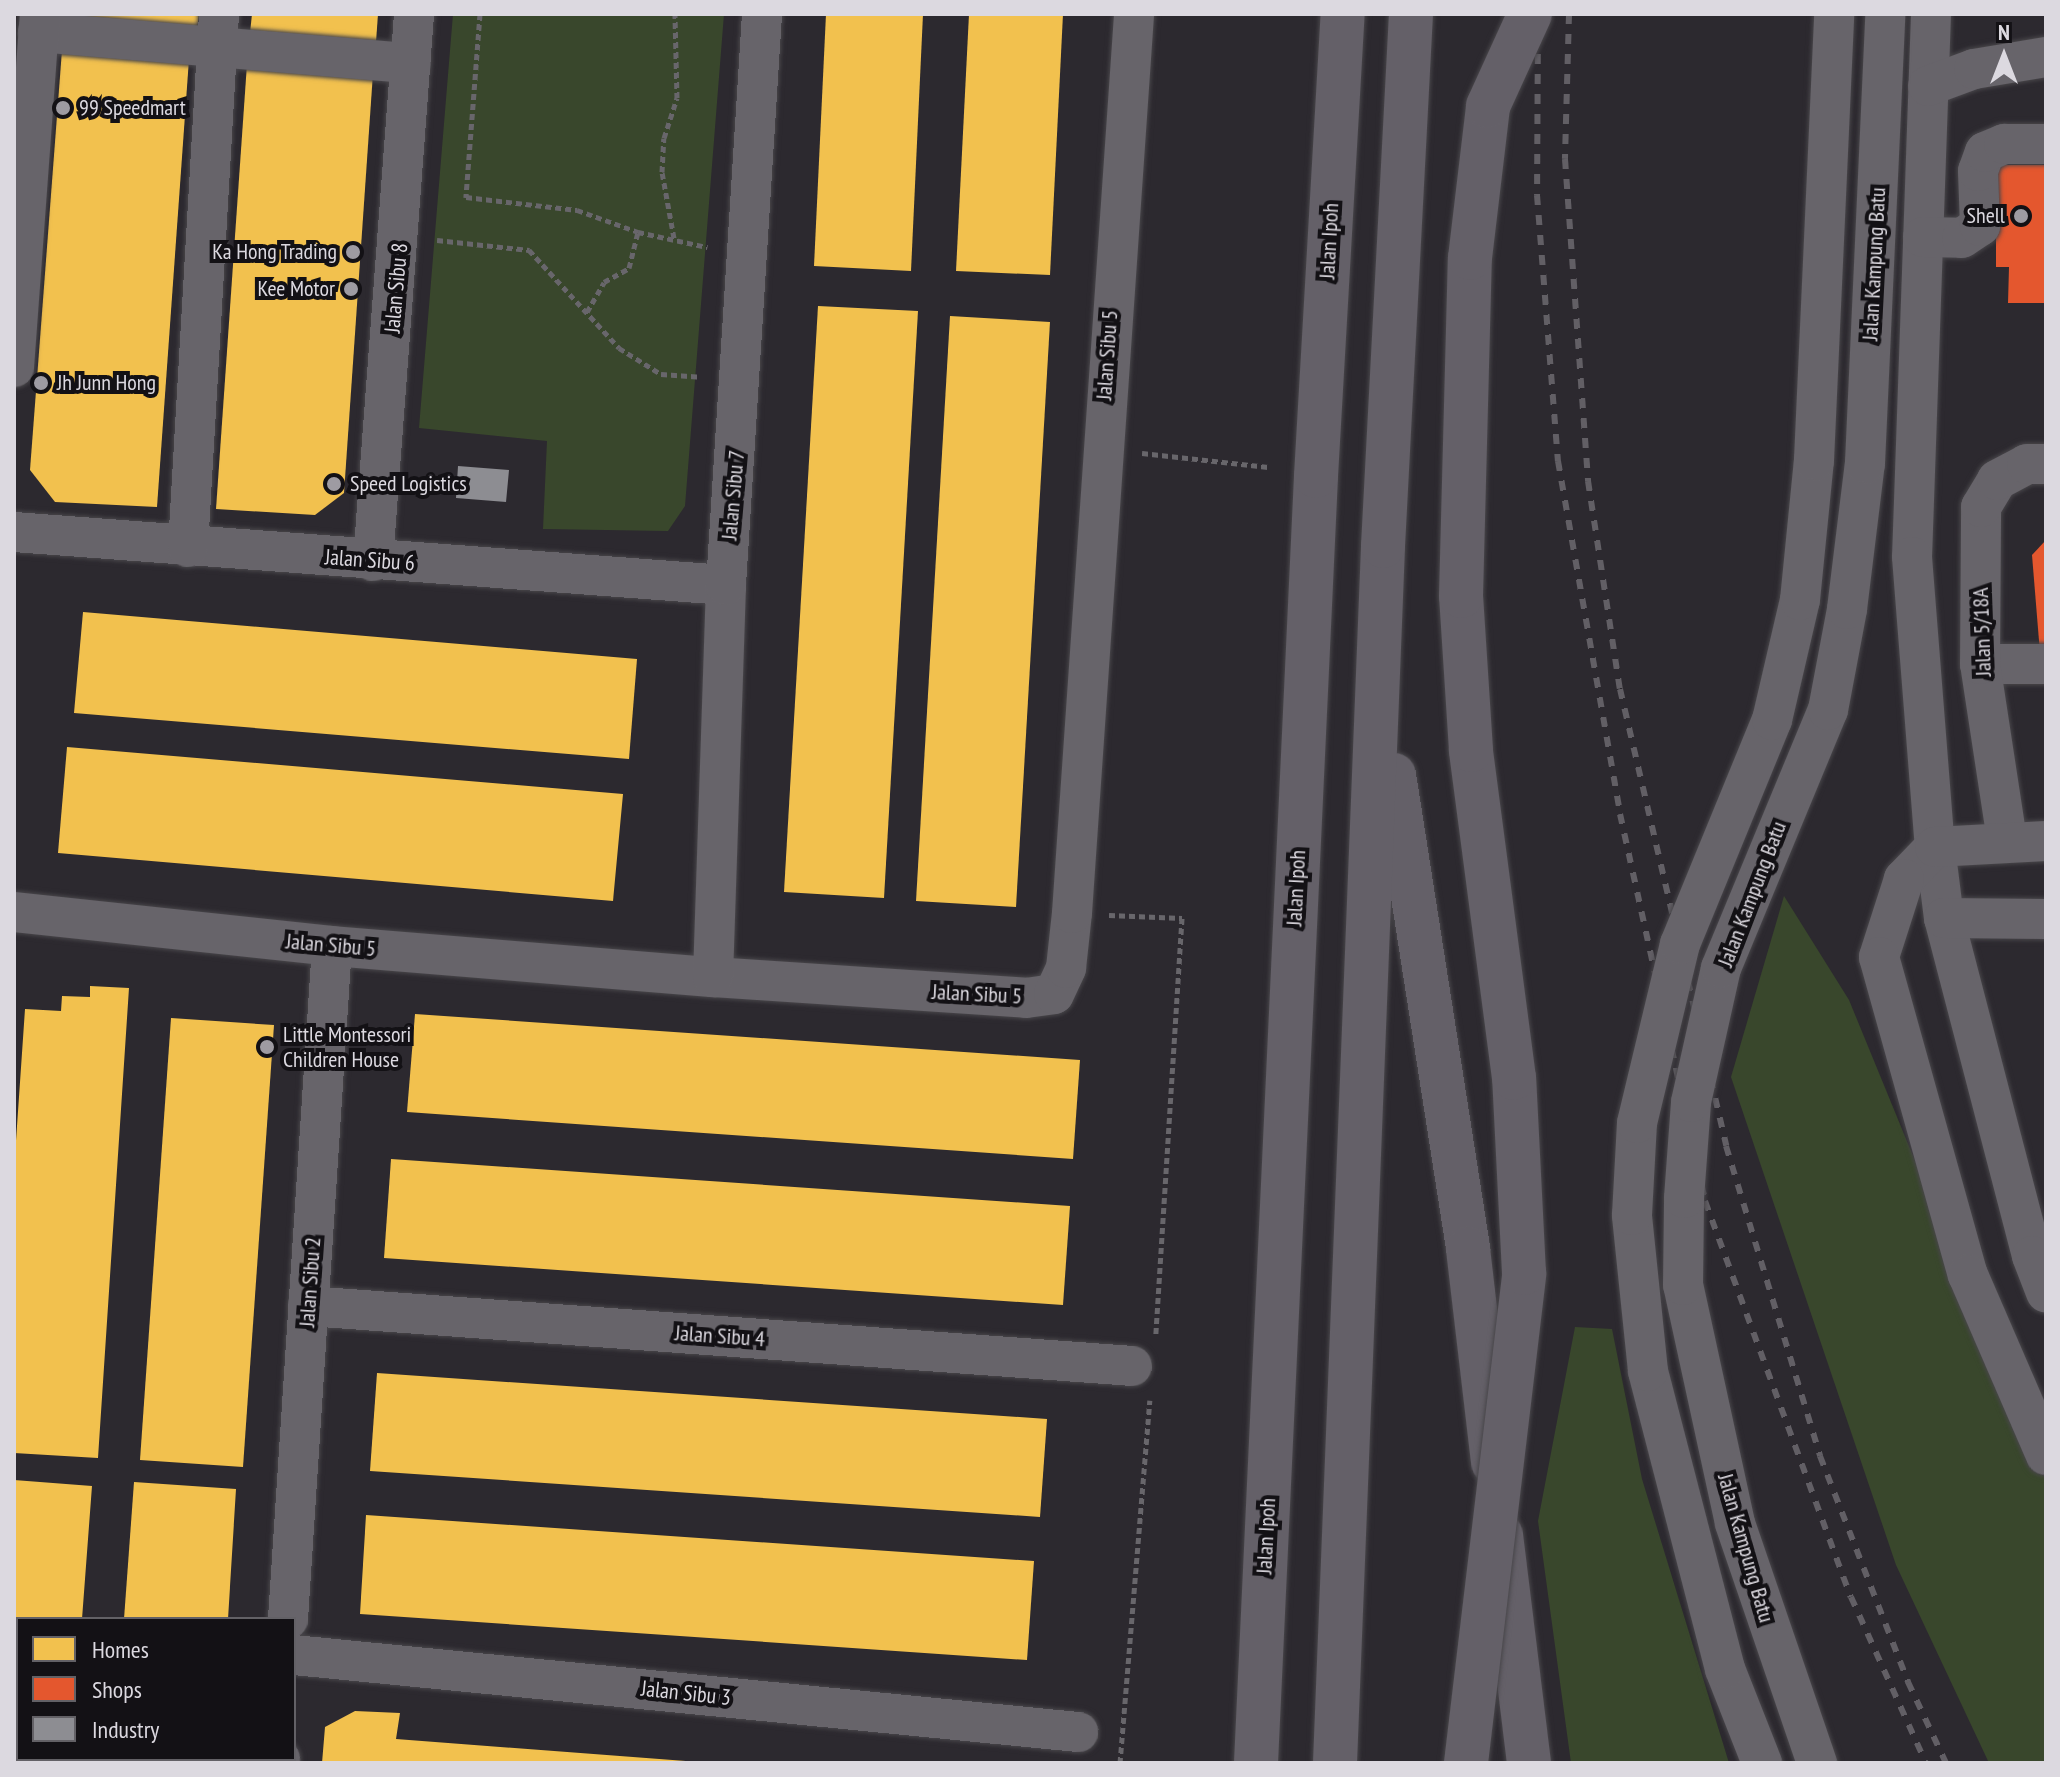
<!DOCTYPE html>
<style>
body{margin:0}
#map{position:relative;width:2060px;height:1777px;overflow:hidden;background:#2c292f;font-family:"PT Sans Narrow",sans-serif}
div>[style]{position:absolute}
.green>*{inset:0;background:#39472c}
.homes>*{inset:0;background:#f2c14e}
.shops>*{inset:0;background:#e4572e}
.industry>*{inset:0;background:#8d8d92}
.path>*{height:5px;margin-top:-2.5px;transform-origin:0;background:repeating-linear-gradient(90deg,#68666b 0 6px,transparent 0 10px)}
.roads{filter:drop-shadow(0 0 2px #48464a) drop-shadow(0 0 2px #48464a)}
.minor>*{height:40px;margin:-20px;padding:0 20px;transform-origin:20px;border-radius:20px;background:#67646a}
.highway>*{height:44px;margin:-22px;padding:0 22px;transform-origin:22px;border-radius:22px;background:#646068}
.rail>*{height:6px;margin-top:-3px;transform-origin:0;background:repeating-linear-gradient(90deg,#625f65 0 10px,transparent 0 20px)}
.bridges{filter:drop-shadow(0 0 2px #48464a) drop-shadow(0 0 2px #48464a)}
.minor-bridge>*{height:40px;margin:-20px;padding:0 20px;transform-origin:20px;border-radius:20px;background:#67646a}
.highway-bridge>*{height:44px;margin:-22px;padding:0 22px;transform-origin:22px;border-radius:22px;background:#646068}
.dots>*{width:22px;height:22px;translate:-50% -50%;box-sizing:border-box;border:4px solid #131115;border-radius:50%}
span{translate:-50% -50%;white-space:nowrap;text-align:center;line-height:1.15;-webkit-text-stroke:8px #131115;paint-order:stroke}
.poi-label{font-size:22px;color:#dcd9e0}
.left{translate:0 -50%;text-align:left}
.right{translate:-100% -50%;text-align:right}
.street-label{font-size:22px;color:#dcd9e0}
.frame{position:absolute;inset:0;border:16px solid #dcd9e0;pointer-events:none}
.legend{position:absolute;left:16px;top:1617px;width:280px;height:144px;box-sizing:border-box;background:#131115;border:2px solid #636166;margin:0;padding:10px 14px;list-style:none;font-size:24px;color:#dcd9e0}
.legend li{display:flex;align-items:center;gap:16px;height:40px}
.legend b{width:40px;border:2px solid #636166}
.north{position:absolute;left:1964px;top:16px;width:80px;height:80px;-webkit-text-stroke:6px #131115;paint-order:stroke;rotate:0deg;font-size:22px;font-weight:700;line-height:32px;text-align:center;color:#dcd9e0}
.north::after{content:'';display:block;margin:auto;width:28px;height:36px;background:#dcd9e0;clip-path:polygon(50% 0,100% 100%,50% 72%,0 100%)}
</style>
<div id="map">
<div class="green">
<div style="clip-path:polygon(453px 14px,724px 14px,685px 506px,668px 531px,543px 529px,547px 441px,419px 428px)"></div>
<div style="clip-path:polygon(1784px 896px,1849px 1000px,2046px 1480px,2046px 1763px,1989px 1763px,1896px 1565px,1731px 1077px)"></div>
<div style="clip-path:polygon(1575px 1327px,1612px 1329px,1642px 1479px,1729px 1763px,1571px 1763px,1538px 1521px)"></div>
</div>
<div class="homes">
<div style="clip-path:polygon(65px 14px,199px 14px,197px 30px,64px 20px)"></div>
<div style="clip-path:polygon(252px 14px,378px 14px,376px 42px,250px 33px)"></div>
<div style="clip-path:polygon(826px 14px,923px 14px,911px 271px,814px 266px)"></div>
<div style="clip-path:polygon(969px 14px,1063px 14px,1050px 275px,956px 271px)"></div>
<div style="clip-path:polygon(62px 50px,189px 59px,157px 507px,55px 502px,30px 470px)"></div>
<div style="clip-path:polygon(247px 64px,373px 73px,344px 493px,315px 515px,216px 509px)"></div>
<div style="clip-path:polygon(818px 306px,918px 311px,884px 898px,784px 892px)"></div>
<div style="clip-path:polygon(950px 316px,1050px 322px,1016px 907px,916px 901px)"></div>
<div style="clip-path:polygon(83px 612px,637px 659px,629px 759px,74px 713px)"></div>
<div style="clip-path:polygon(67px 747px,623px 794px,613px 901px,58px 853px)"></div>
<div style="clip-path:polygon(90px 986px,129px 988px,98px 1458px,14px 1453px,14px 1170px,25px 1009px,61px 1011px,62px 996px,90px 997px)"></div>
<div style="clip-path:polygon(415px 1014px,1080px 1060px,1073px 1159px,407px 1112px)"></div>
<div style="clip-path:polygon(171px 1018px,274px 1025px,243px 1467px,140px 1460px)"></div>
<div style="clip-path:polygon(391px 1159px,1070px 1206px,1063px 1305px,384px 1258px)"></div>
<div style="clip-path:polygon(377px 1373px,1047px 1419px,1040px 1517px,370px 1471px)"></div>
<div style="clip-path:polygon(14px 1480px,92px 1486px,82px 1619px,18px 1619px,18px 1759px,73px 1759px,72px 1763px,14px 1763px)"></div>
<div style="clip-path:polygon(134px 1482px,236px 1489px,228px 1619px,124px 1619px)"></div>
<div style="clip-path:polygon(366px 1515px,1034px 1561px,1027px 1660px,360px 1614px)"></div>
<div style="clip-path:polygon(355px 1711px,400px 1713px,396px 1739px,712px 1763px,322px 1763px,325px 1727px)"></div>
<div style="clip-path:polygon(115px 1759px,218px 1759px,114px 1763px)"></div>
</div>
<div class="shops">
<div style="clip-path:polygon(1996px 165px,2046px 165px,2046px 303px,2008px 303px,2009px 267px,1996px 267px)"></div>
<div style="clip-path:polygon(2046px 540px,2046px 653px,2040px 653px,2032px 555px)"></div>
</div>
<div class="industry">
<div style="clip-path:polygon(458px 466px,509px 470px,506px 502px,456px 498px)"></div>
</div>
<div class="path">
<div style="left:480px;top:14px;width:184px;rotate:94.4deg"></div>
<div style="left:466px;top:197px;width:112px;rotate:6.7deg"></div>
<div style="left:577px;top:210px;width:65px;rotate:19.8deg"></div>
<div style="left:638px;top:232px;width:71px;rotate:12.3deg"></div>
<div style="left:674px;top:238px;width:67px;rotate:-100.3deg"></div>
<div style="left:662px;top:172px;width:34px;rotate:-87deg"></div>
<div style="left:664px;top:138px;width:42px;rotate:-72deg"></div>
<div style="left:677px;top:98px;width:84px;rotate:-91.4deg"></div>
<div style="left:437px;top:240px;width:93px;rotate:6.2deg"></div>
<div style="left:529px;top:250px;width:133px;rotate:47.4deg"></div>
<div style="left:619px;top:348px;width:49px;rotate:31.8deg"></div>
<div style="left:661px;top:374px;width:39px;rotate:4deg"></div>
<div style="left:587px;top:312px;width:34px;rotate:-60deg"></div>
<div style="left:604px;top:282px;width:29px;rotate:-29deg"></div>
<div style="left:629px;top:268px;width:37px;rotate:-76deg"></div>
<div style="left:1142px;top:453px;width:127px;rotate:6.3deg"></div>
<div style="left:1109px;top:915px;width:73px;rotate:2.4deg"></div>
<div style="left:1182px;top:918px;width:417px;rotate:93.6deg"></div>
<div style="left:1120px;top:1763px;width:364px;rotate:-85.3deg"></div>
</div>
<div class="roads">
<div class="minor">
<div style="left:1931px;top:14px;width:543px;rotate:92deg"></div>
<div style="left:1912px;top:557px;width:291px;rotate:85.5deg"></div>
<div style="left:1935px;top:847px;width:72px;rotate:82.8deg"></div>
<div style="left:1944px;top:918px;width:349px;rotate:75.4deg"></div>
<div style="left:2032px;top:1256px;width:39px;rotate:69deg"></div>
<div style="left:38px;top:32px;width:374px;rotate:4.8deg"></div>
<div style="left:1928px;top:86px;width:49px;rotate:-20.3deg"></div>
<div style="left:1974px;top:69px;width:73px;rotate:-9.5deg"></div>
<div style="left:1923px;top:237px;width:39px;rotate:1deg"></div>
<div style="left:1962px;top:238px;width:22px;rotate:-34deg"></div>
<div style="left:1980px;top:226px;width:55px;rotate:-92.1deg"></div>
<div style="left:1978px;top:171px;width:20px;rotate:-70deg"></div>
<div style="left:1985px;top:152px;width:21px;rotate:-23deg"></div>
<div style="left:2004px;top:144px;width:42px"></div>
<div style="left:14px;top:367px;width:354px;rotate:-85.8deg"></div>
<div style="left:14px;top:532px;width:714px;rotate:4.26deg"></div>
<div style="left:188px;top:547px;width:534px;rotate:-86.67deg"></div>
<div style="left:373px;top:561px;width:549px;rotate:-85.71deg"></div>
<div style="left:1980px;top:664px;width:66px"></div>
<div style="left:2007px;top:840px;width:178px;rotate:-98.7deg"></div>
<div style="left:1980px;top:664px;width:157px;rotate:-89.6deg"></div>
<div style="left:1981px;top:507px;width:31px;rotate:-59deg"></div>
<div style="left:1997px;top:480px;width:34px;rotate:-28deg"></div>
<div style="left:2027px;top:464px;width:19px"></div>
<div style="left:1935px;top:847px;width:45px;rotate:134.1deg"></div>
<div style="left:1904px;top:879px;width:82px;rotate:107.8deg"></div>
<div style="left:1879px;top:957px;width:330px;rotate:74.4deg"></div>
<div style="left:1968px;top:1275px;width:196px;rotate:66.6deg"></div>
<div style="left:1935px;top:847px;width:111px;rotate:-3.1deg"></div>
<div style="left:14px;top:912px;width:320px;rotate:6.1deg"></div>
<div style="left:332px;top:946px;width:382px;rotate:4.7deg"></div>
<div style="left:713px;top:977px;width:314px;rotate:3.8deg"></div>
<div style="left:1026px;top:998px;width:28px;rotate:-8deg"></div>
<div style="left:1054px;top:994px;width:29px;rotate:-65deg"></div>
<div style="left:1066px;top:968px;width:55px;rotate:-83.8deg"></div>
<div style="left:1072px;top:913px;width:901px;rotate:-86.05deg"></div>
<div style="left:1944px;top:918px;width:102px;rotate:0.6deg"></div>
<div style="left:713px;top:977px;width:392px;rotate:-88.1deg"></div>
<div style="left:726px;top:585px;width:572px;rotate:-86.39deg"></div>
<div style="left:308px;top:1306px;width:826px;rotate:4.16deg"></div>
<div style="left:288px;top:1619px;width:674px;rotate:-86.26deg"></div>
<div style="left:294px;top:1655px;width:788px;rotate:5.61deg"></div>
<div style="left:279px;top:1763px;width:4px;rotate:-76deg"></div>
</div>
<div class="highway">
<div style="left:1394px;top:775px;width:480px;rotate:81.1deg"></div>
<div style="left:1468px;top:1249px;width:215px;rotate:83.3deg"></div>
<div style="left:1501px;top:1535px;width:230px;rotate:83deg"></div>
<div style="left:1256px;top:1763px;width:1288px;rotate:-87.33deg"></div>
<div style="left:1316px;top:476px;width:463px;rotate:-86.7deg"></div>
<div style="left:1335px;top:1763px;width:1218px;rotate:-87.74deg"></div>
<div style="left:1383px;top:546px;width:533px;rotate:-86.99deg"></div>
</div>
</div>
<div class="rail">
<div style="left:1538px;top:14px;width:181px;rotate:90.3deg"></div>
<div style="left:1537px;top:195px;width:267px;rotate:85.5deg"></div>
<div style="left:1558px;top:461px;width:358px;rotate:80deg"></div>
<div style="left:1620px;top:814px;width:396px;rotate:77.6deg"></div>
<div style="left:1705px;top:1201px;width:422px;rotate:69.8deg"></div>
<div style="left:1851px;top:1597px;width:182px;rotate:65.7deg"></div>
<div style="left:1569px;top:14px;width:145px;rotate:91.6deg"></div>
<div style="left:1565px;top:159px;width:323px;rotate:85.9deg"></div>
<div style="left:1588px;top:481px;width:210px;rotate:81.3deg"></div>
<div style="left:1620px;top:689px;width:469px;rotate:76.9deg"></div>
<div style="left:1726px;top:1146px;width:324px;rotate:73.1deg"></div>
<div style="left:1820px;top:1456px;width:243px;rotate:68.7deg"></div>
<div style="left:1908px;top:1682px;width:89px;rotate:64.9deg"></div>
</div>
<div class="bridges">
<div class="minor-bridge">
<div style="left:1762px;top:1763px;width:101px;rotate:-111.5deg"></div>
<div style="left:1725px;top:1669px;width:308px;rotate:-104.5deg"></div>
<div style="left:1648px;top:1371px;width:157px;rotate:-95.9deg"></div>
<div style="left:1632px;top:1215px;width:92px;rotate:-86.9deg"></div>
<div style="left:1637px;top:1123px;width:184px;rotate:-76.5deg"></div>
<div style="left:1680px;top:944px;width:242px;rotate:-67.7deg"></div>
<div style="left:1772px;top:720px;width:123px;rotate:-76.9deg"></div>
<div style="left:1800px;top:600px;width:141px;rotate:-84.3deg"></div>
<div style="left:1814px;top:460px;width:446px;rotate:-87.4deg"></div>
<div style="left:1817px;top:1763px;width:254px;rotate:-108.9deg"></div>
<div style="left:1735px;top:1523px;width:244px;rotate:-102.3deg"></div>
<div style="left:1683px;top:1285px;width:87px;rotate:-89.3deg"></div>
<div style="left:1684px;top:1198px;width:96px;rotate:-85.8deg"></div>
<div style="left:1691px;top:1102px;width:137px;rotate:-77.4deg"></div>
<div style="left:1721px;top:968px;width:279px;rotate:-67.5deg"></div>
<div style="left:1828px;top:710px;width:103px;rotate:-79.3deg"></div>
<div style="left:1847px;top:609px;width:147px;rotate:-83deg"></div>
<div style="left:1865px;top:463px;width:449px;rotate:-87.4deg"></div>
</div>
<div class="highway-bridge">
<div style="left:1466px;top:1763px;width:493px;rotate:-83.2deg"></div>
<div style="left:1524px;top:1273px;width:195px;rotate:-92.9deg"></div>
<div style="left:1514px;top:1078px;width:331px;rotate:-97.5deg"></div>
<div style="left:1471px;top:750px;width:154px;rotate:-93.7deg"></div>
<div style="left:1461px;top:596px;width:338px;rotate:-88.5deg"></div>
<div style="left:1470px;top:258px;width:153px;rotate:-83.2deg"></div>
<div style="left:1488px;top:106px;width:101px;rotate:-65.5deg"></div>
</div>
</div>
<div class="dots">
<div style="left:63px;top:108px;background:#9e9ba2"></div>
<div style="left:2021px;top:216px;background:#9e9ba2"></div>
<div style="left:353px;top:252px;background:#9e9ba2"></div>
<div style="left:351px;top:289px;background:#9e9ba2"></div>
<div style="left:41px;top:383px;background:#9e9ba2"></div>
<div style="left:334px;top:484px;background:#9e9ba2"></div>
<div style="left:267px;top:1047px;background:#9e9ba2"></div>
</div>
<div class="poi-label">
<span class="left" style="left:79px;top:108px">99 Speedmart</span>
<span class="right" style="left:2005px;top:216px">Shell</span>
<span class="right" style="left:337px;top:252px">Ka Hong Trading</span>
<span class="right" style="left:335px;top:289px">Kee Motor</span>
<span class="left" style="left:57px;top:383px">Jh Junn Hong</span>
<span class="left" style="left:350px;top:484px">Speed Logistics</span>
<span class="left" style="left:283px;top:1047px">Little Montessori<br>Children House</span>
</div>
<div class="street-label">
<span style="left:1329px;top:241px;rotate:-87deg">Jalan Ipoh</span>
<span style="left:1874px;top:264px;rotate:-87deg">Jalan Kampung Batu</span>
<span style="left:396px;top:288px;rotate:-85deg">Jalan Sibu 8</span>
<span style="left:1107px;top:355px;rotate:-86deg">Jalan Sibu 5</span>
<span style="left:733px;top:495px;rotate:-85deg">Jalan Sibu 7</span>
<span style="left:370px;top:560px;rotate:4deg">Jalan Sibu 6</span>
<span style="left:1982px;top:632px;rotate:-92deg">Jalan 5/18A</span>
<span style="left:1296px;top:888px;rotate:-87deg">Jalan Ipoh</span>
<span style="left:1752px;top:894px;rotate:-69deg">Jalan Kampung Batu</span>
<span style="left:331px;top:945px;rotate:5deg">Jalan Sibu 5</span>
<span style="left:977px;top:994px;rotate:3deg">Jalan Sibu 5</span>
<span style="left:310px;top:1282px;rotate:-86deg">Jalan Sibu 2</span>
<span style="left:720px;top:1336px;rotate:4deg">Jalan Sibu 4</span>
<span style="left:1266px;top:1536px;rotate:-87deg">Jalan Ipoh</span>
<span style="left:1746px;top:1548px;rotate:74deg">Jalan Kampung Batu</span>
<span style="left:686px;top:1693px;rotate:6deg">Jalan Sibu 3</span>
</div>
<div class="frame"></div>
<ul class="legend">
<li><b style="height:22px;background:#f2c14e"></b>Homes</li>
<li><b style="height:22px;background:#e4572e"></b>Shops</li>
<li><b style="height:22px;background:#8d8d92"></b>Industry</li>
</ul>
<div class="north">N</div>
</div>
